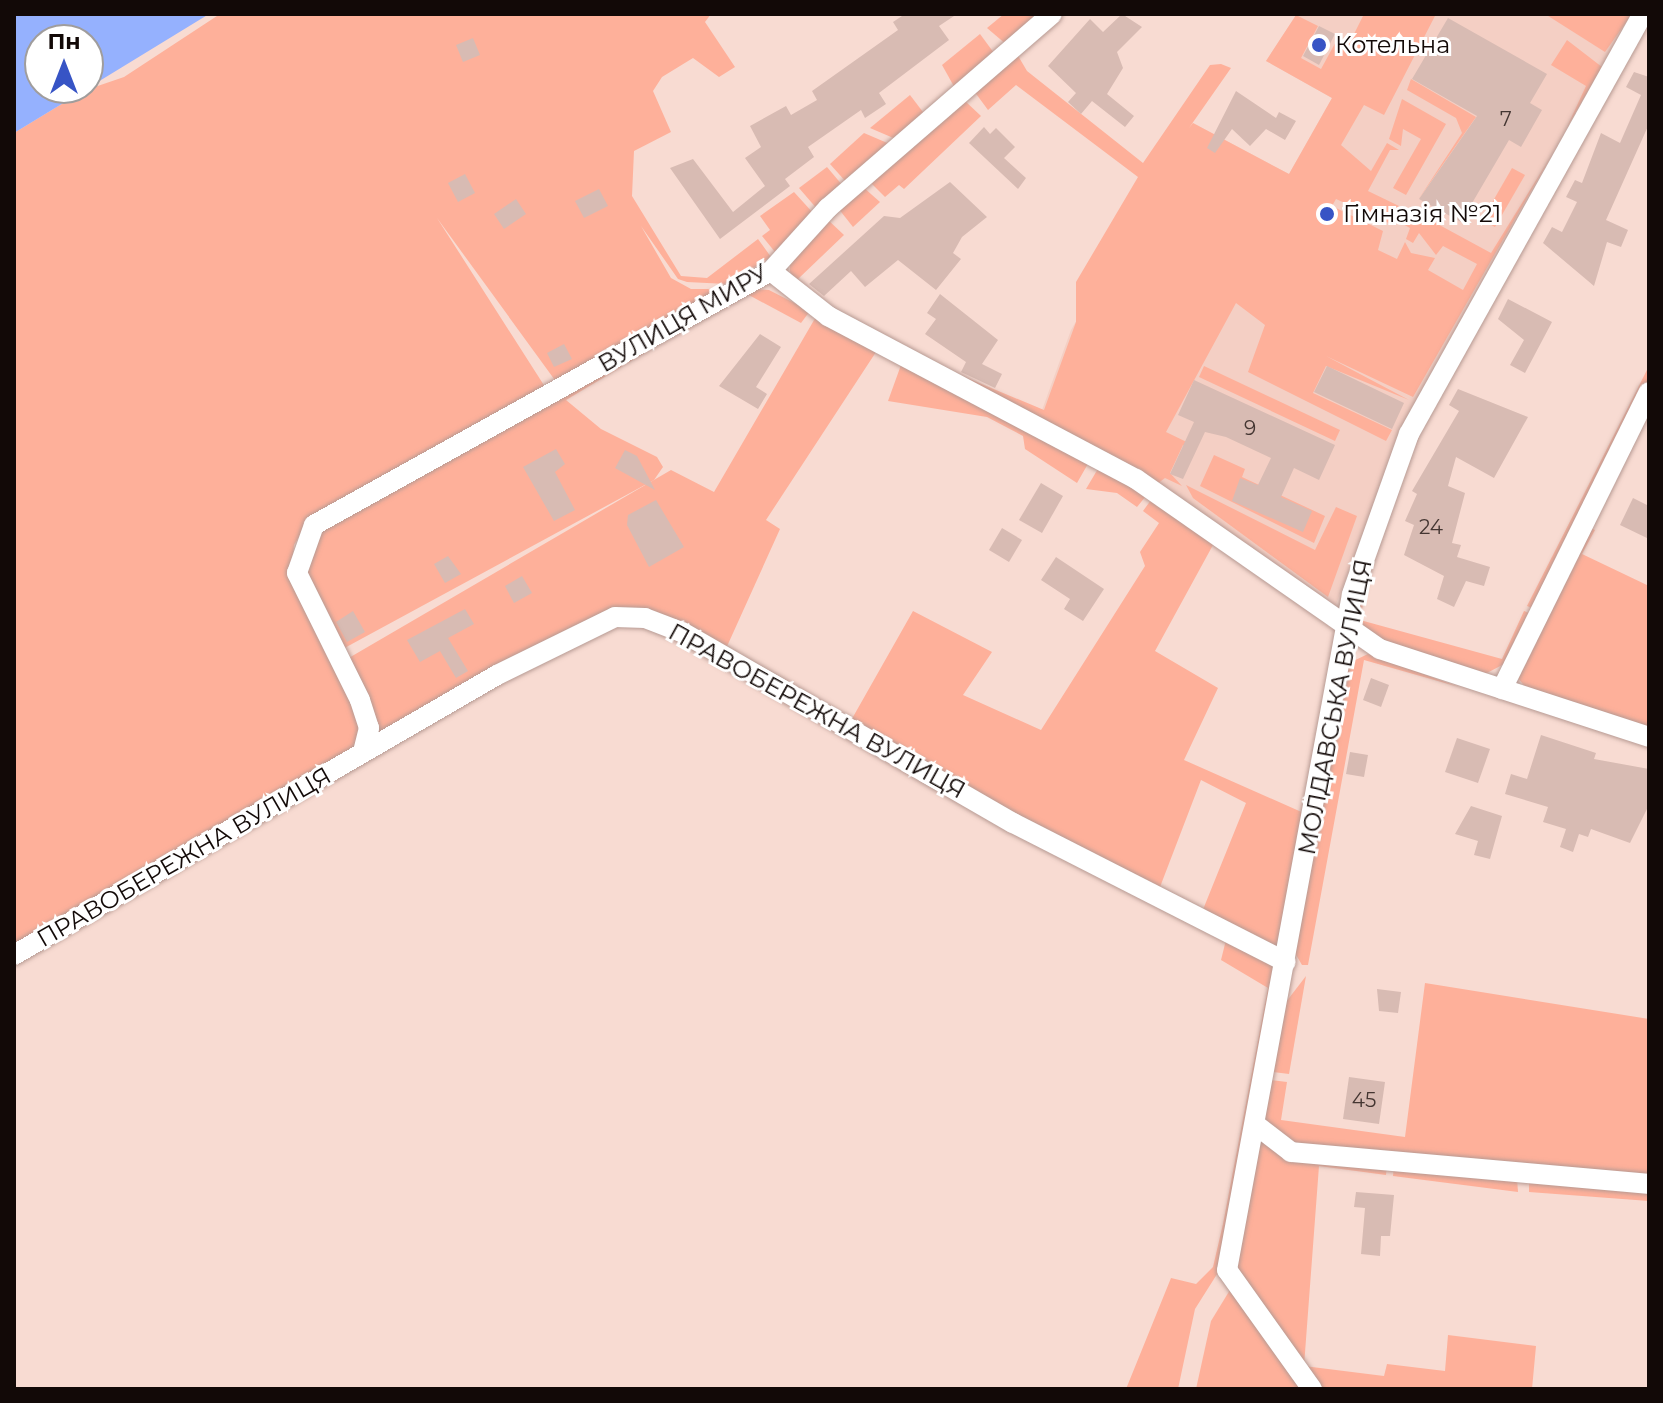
<!DOCTYPE html>
<meta charset="utf-8">
<style>
body{margin:0}
#map{position:relative;width:1663px;height:1403px;overflow:hidden;background:#f8dbd2;font-family:Montserrat,sans-serif}
div>[style]{position:absolute}
.built>*{inset:0;background:#f4cfc4}
.green>*{inset:0;background:#feb09a}
.water>*{inset:0;background:#95b1fe}
.building>*{inset:0;background:#d8bbb3}
.roads{filter:drop-shadow(0 0 2px #b69a93) drop-shadow(0 0 2px #b69a93)}
.minor>*{height:20px;margin:-10px;padding:0 10px;transform-origin:10px;border-radius:10px;background:#fff}
.dots>*{width:22px;height:22px;translate:-50% -50%;box-sizing:border-box;border:4px solid #fff;border-radius:50%}
span{translate:-50% -50%;white-space:nowrap;text-align:center;line-height:1.15;-webkit-text-stroke:6px #fff;paint-order:stroke}
.number-label{font-size:20px;color:#443632}
.number-label span{-webkit-text-stroke-width:0}
.poi-label{font-size:24px;color:#120907}
.left{translate:0 -50%;text-align:left}
.street-label{font-size:24px;color:#120907}
.frame{position:absolute;inset:0;border:16px solid #120907;pointer-events:none}
.north{position:absolute;left:24px;top:24px;width:80px;height:80px;box-sizing:border-box;background:#fff;border:2px solid #a09d9c;border-radius:50%;rotate:0deg;font-size:22px;font-weight:700;line-height:32px;text-align:center;color:#120907}
.north::after{content:'';display:block;margin:auto;width:28px;height:36px;background:#3754c5;clip-path:polygon(50% 0,100% 100%,50% 72%,0 100%)}
</style>
<div id="map">
<div class="built">
<div style="clip-path:polygon(1297px 14px,1632px 14px,1387px 469px,1335px 607px,1037px 424px,1071px 330px,1193px 123px,1289px 174px,1332px 98px,1266px 61px)"></div>
</div>
<div class="green">
<div style="clip-path:polygon(220px 14px,711px 14px,705px 22px,735px 67px,719px 77px,693px 58px,662px 77px,653px 91px,671px 132px,634px 151px,632px 196px,681px 276px,707px 278px,758px 239px,771px 257px,727px 284px,687px 282px,678px 279px,641px 226px,671px 278px,691px 289px,719px 289px,557px 383px,437px 218px,547px 390px,307px 523px,294px 545px,292px 570px,364px 725px,355px 752px,14px 949px,14px 133px,83px 91px,124px 77px)"></div>
<div style="clip-path:polygon(1004px 14px,1042px 14px,1007px 45px,987px 28px)"></div>
<div style="clip-path:polygon(1364px 14px,1436px 14px,1384px 115px,1364px 105px,1341px 145px,1371px 171px,1387px 143px,1399px 150px,1390px 150px,1368px 191px,1399px 206px,1389px 223px,1336px 199px,1332px 206px,1383px 231px,1378px 250px,1397px 259px,1405px 242px,1411px 253px,1435px 258px,1428px 270px,1463px 290px,1477px 264px,1443px 246px,1436px 255px,1419px 233px,1413px 243px,1406px 239px,1410px 228px,1401px 223px,1410px 209px,1491px 253px,1551px 156px,1413px 397px,1326px 356px,1409px 400px,1326px 366px,1313px 393px,1392px 430px,1386px 441px,1248px 372px,1265px 325px,1236px 303px,1166px 432px,1197px 447px,1183px 445px,1170px 473px,1182px 486px,1165px 478px,1157px 484px,953px 372px,1044px 410px,1076px 322px,1076px 282px,1138px 177px,1016px 85px,988px 110px,974px 91px,1017px 54px,1027px 71px,1143px 163px,1210px 65px,1221px 64px,1231px 68px,1189px 128px,1193px 123px,1289px 174px,1332px 98px,1266px 61px,1296px 15px,1318px 26px,1301px 58px,1321px 69px,1338px 38px,1349px 44px)"></div>
<div style="clip-path:polygon(1545px 14px,1632px 14px,1605px 52px)"></div>
<div style="clip-path:polygon(980px 34px,994px 53px,956px 90px,942px 65px)"></div>
<div style="clip-path:polygon(1567px 40px,1602px 67px,1567px 127px,1586px 86px,1551px 65px)"></div>
<div style="clip-path:polygon(1411px 79px,1476px 117px,1418px 200px,1462px 133px,1456px 118px,1407px 90px)"></div>
<div style="clip-path:polygon(910px 95px,926px 116px,898px 140px,870px 128px)"></div>
<div style="clip-path:polygon(1402px 99px,1446px 124px,1406px 195px,1393px 188px,1421px 139px,1403px 129px,1401px 146px,1389px 139px)"></div>
<div style="clip-path:polygon(964px 100px,981px 116px,904px 189px,899px 185px,885px 197px,869px 181px)"></div>
<div style="clip-path:polygon(864px 133px,892px 145px,847px 183px,830px 164px)"></div>
<div style="clip-path:polygon(827px 167px,843px 186px,818px 210px,799px 188px)"></div>
<div style="clip-path:polygon(1512px 168px,1525px 175px,1495px 227px,1482px 220px)"></div>
<div style="clip-path:polygon(863px 187px,880px 202px,853px 227px,838px 208px)"></div>
<div style="clip-path:polygon(794px 192px,814px 214px,775px 252px,762px 236px,770px 230px,760px 216px)"></div>
<div style="clip-path:polygon(827px 219px,844px 235px,798px 279px,834px 310px,801px 292px,790px 272px,790px 261px)"></div>
<div style="clip-path:polygon(755px 289px,769px 290px,810px 311px,801px 323px,747px 294px)"></div>
<div style="clip-path:polygon(817px 315px,1089px 462px,1077px 483px,1025px 449px,1023px 436px,987px 417px,888px 401px,901px 365px,876px 352px,766px 520px,780px 529px,724px 653px,633px 613px,371px 744px,347px 659px,671px 470px,714px 492px)"></div>
<div style="clip-path:polygon(690px 326px,566px 400px,601px 429px,657px 457px,663px 467px,654px 480px,339px 651px,305px 584px,310px 535px)"></div>
<div style="clip-path:polygon(1204px 366px,1340px 430px,1335px 441px,1199px 377px)"></div>
<div style="clip-path:polygon(1649px 366px,1649px 379px,1532px 608px,1527px 606px)"></div>
<div style="clip-path:polygon(1214px 455px,1245px 469px,1242px 477px,1325px 516px,1314px 543px,1200px 486px)"></div>
<div style="clip-path:polygon(1099px 467px,1146px 496px,1137px 507px,1117px 493px,1086px 489px)"></div>
<div style="clip-path:polygon(1186px 485px,1315px 550px,1336px 507px,1357px 516px,1328px 597px,1193px 498px)"></div>
<div style="clip-path:polygon(evenodd,1151px 500px,1213px 545px,1155px 651px,1218px 688px,1184px 760px,1306px 814px,1281px 945px,1266px 951px,849px 724px,913px 611px,992px 652px,963px 695px,1041px 730px,1145px 566px,1140px 552px,1159px 523px,1143px 511px,1151px 500px,1201px 780px,1246px 803px,1202px 912px,1160px 887px,1201px 780px)"></div>
<div style="clip-path:polygon(1586px 526px,1595px 530px,1582px 554px,1649px 586px,1649px 728px,1527px 689px,1517px 677px)"></div>
<div style="clip-path:polygon(1371px 561px,1360px 620px,1502px 659px,1524px 611px,1529px 613px,1506px 663px,1485px 674px,1377px 640px,1355px 624px)"></div>
<div style="clip-path:polygon(1368px 654px,1459px 687px,1364px 660px,1308px 965px,1302px 965px,1295px 953px,1349px 663px)"></div>
<div style="clip-path:polygon(1226px 940px,1277px 968px,1219px 1271px,1195px 1309px,1178px 1389px,1126px 1389px,1171px 1278px,1196px 1284px,1213px 1267px,1223px 1224px,1268px 988px,1221px 960px)"></div>
<div style="clip-path:polygon(1306px 976px,1289px 1074px,1273px 1072px,1286px 1002px)"></div>
<div style="clip-path:polygon(1425px 983px,1649px 1019px,1649px 1181px,1282px 1145px,1263px 1125px,1271px 1080px,1287px 1082px,1281px 1120px,1405px 1137px)"></div>
<div style="clip-path:polygon(1260px 1138px,1387px 1165px,1386px 1175px,1319px 1166px,1304px 1366px,1384px 1376px,1387px 1364px,1445px 1371px,1448px 1335px,1536px 1346px,1532px 1389px,1315px 1389px,1235px 1265px)"></div>
<div style="clip-path:polygon(1394px 1165px,1517px 1178px,1518px 1192px,1393px 1176px)"></div>
<div style="clip-path:polygon(1529px 1178px,1649px 1187px,1649px 1201px,1529px 1192px)"></div>
<div style="clip-path:polygon(1233px 1285px,1306px 1389px,1196px 1389px,1211px 1321px)"></div>
</div>
<div class="water">
<div style="clip-path:polygon(14px 14px,209px 14px,88px 88px,88px 40px,40px 40px,40px 88px,88px 88px,14px 133px)"></div>
</div>
<div class="building">
<div style="clip-path:polygon(905px 14px,957px 14px,939px 26px,949px 40px,879px 93px,886px 104px,865px 118px,861px 110px,808px 147px,814px 157px,785px 179px,790px 186px,720px 239px,670px 168px,693px 159px,733px 212px,765px 186px,745px 158px,761px 147px,750px 126px,786px 106px,791px 115px,817px 100px,812px 91px,898px 30px,893px 22px)"></div>
<div style="clip-path:polygon(1122px 14px,1142px 27px,1117px 52px,1123px 68px,1107px 94px,1134px 116px,1125px 127px,1092px 101px,1081px 114px,1068px 102px,1076px 93px,1048px 66px,1090px 19px,1103px 32px)"></div>
<div style="clip-path:polygon(1448px 18px,1547px 74px,1530px 103px,1542px 110px,1521px 147px,1509px 140px,1461px 222px,1419px 199px,1477px 116px,1412px 79px)"></div>
<div style="clip-path:polygon(1319px 26px,1335px 34px,1319px 65px,1303px 56px)"></div>
<div style="clip-path:polygon(473px 38px,480px 55px,463px 62px,456px 45px)"></div>
<div style="clip-path:polygon(1634px 72px,1649px 77px,1649px 124px,1606px 220px,1628px 230px,1621px 247px,1607px 242px,1594px 286px,1543px 243px,1552px 227px,1562px 232px,1577px 202px,1566px 197px,1575px 180px,1582px 183px,1601px 133px,1620px 143px,1641px 95px,1626px 87px)"></div>
<div style="clip-path:polygon(1236px 91px,1276px 118px,1279px 112px,1296px 121px,1285px 140px,1266px 129px,1250px 146px,1232px 129px,1215px 153px,1207px 148px)"></div>
<div style="clip-path:polygon(984px 127px,990px 134px,996px 128px,1015px 147px,1004px 158px,1026px 178px,1018px 189px,969px 143px)"></div>
<div style="clip-path:polygon(465px 174px,475px 193px,458px 202px,448px 183px)"></div>
<div style="clip-path:polygon(950px 182px,987px 217px,962px 237px,953px 253px,961px 259px,936px 290px,898px 260px,865px 287px,851px 271px,824px 296px,809px 284px,884px 216px,900px 218px)"></div>
<div style="clip-path:polygon(599px 189px,608px 206px,584px 218px,575px 201px)"></div>
<div style="clip-path:polygon(516px 199px,526px 214px,504px 229px,494px 214px)"></div>
<div style="clip-path:polygon(940px 294px,998px 340px,982px 364px,1002px 374px,995px 388px,961px 372px,966px 362px,925px 334px,936px 319px,927px 313px)"></div>
<div style="clip-path:polygon(1508px 299px,1552px 322px,1525px 373px,1510px 365px,1524px 340px,1498px 319px)"></div>
<div style="clip-path:polygon(760px 334px,781px 347px,756px 387px,767px 394px,758px 409px,719px 386px)"></div>
<div style="clip-path:polygon(564px 344px,572px 359px,554px 367px,547px 353px)"></div>
<div style="clip-path:polygon(1327px 366px,1404px 403px,1392px 429px,1314px 392px)"></div>
<div style="clip-path:polygon(1194px 380px,1335px 445px,1319px 480px,1294px 468px,1281px 497px,1312px 511px,1303px 532px,1232px 501px,1240px 478px,1258px 485px,1271px 458px,1226px 437px,1205px 432px,1183px 479px,1170px 474px,1194px 422px,1178px 415px)"></div>
<div style="clip-path:polygon(1458px 389px,1528px 417px,1494px 478px,1456px 457px,1448px 486px,1465px 493px,1452px 543px,1461px 545px,1457px 557px,1490px 567px,1484px 586px,1466px 581px,1454px 607px,1437px 599px,1444px 576px,1404px 555px,1414px 525px,1405px 521px,1417px 494px,1412px 491px,1459px 411px,1449px 405px)"></div>
<div style="clip-path:polygon(556px 449px,565px 464px,555px 472px,575px 510px,554px 521px,523px 467px)"></div>
<div style="clip-path:polygon(625px 450px,637px 456px,655px 490px,615px 468px)"></div>
<div style="clip-path:polygon(1041px 483px,1063px 496px,1042px 533px,1019px 520px)"></div>
<div style="clip-path:polygon(1633px 498px,1649px 506px,1649px 539px,1620px 525px)"></div>
<div style="clip-path:polygon(656px 500px,684px 547px,649px 567px,627px 525px,628px 515px)"></div>
<div style="clip-path:polygon(1002px 528px,1022px 540px,1009px 562px,989px 550px)"></div>
<div style="clip-path:polygon(448px 556px,461px 574px,445px 583px,434px 564px)"></div>
<div style="clip-path:polygon(1056px 557px,1104px 589px,1083px 621px,1064px 609px,1070px 599px,1041px 580px)"></div>
<div style="clip-path:polygon(522px 576px,532px 593px,514px 603px,505px 586px)"></div>
<div style="clip-path:polygon(465px 609px,474px 624px,448px 638px,468px 671px,456px 678px,440px 651px,420px 662px,407px 640px)"></div>
<div style="clip-path:polygon(353px 611px,365px 632px,347px 642px,336px 622px)"></div>
<div style="clip-path:polygon(1371px 678px,1389px 685px,1381px 707px,1363px 700px)"></div>
<div style="clip-path:polygon(1541px 735px,1596px 753px,1594px 759px,1649px 769px,1649px 805px,1630px 843px,1591px 829px,1588px 837px,1579px 834px,1573px 852px,1560px 847px,1566px 829px,1543px 822px,1548px 807px,1505px 794px,1511px 774px,1527px 779px)"></div>
<div style="clip-path:polygon(1457px 738px,1490px 749px,1478px 783px,1445px 772px)"></div>
<div style="clip-path:polygon(1350px 752px,1368px 755px,1364px 777px,1346px 774px)"></div>
<div style="clip-path:polygon(1471px 806px,1502px 816px,1490px 859px,1474px 855px,1478px 841px,1455px 834px)"></div>
<div style="clip-path:polygon(1377px 989px,1401px 992px,1398px 1013px,1379px 1011px)"></div>
<div style="clip-path:polygon(1349px 1077px,1385px 1082px,1379px 1124px,1343px 1119px)"></div>
<div style="clip-path:polygon(1356px 1192px,1394px 1195px,1390px 1236px,1381px 1236px,1380px 1256px,1361px 1254px,1365px 1208px,1354px 1207px)"></div>
</div>
<div class="roads">
<div class="minor">
<div style="left:771px;top:271px;width:73px;rotate:38.3deg"></div>
<div style="left:828px;top:316px;width:348px;rotate:27.9deg"></div>
<div style="left:1136px;top:479px;width:297px;rotate:34.9deg"></div>
<div style="left:1380px;top:649px;width:283px;rotate:18.1deg"></div>
<div style="left:1502px;top:689px;width:331px;rotate:-63.7deg"></div>
<div style="left:363px;top:752px;width:25px;rotate:-76deg"></div>
<div style="left:369px;top:728px;width:29px;rotate:-108deg"></div>
<div style="left:360px;top:700px;width:142px;rotate:-116.4deg"></div>
<div style="left:297px;top:573px;width:51px;rotate:-70.5deg"></div>
<div style="left:314px;top:525px;width:523px;rotate:-29.07deg"></div>
<div style="left:771px;top:271px;width:85px;rotate:-47.9deg"></div>
<div style="left:828px;top:208px;width:296px;rotate:-40.9deg"></div>
<div style="left:14px;top:955px;width:558px;rotate:-30.1deg"></div>
<div style="left:497px;top:675px;width:131px;rotate:-26.2deg"></div>
<div style="left:615px;top:617px;width:30px;rotate:2deg"></div>
<div style="left:645px;top:618px;width:40px;rotate:21deg"></div>
<div style="left:682px;top:632px;width:382px;rotate:30deg"></div>
<div style="left:1013px;top:823px;width:306px;rotate:27deg"></div>
<div style="left:1256px;top:1125px;width:44px;rotate:37.6deg"></div>
<div style="left:1291px;top:1152px;width:359px;rotate:5.1deg"></div>
<div style="left:1312px;top:1389px;width:146px;rotate:-125.5deg"></div>
<div style="left:1227px;top:1270px;width:687px;rotate:-79.52deg"></div>
<div style="left:1352px;top:594px;width:170px;rotate:-70.4deg"></div>
<div style="left:1409px;top:434px;width:481px;rotate:-60.9deg"></div>
</div>
</div>
<div class="dots">
<div style="left:1319px;top:45px;background:#3754c5"></div>
<div style="left:1327px;top:214px;background:#3754c5"></div>
</div>
<div class="number-label">
<span style="left:1506px;top:119px">7</span>
<span style="left:1250px;top:428px">9</span>
<span style="left:1431px;top:527px">24</span>
<span style="left:1364px;top:1100px">45</span>
</div>
<div class="poi-label">
<span class="left" style="left:1335px;top:45px">Котельна</span>
<span class="left" style="left:1343px;top:214px">Гімназія №21</span>
</div>
<div class="street-label">
<span style="left:683px;top:318px;rotate:-30deg">ВУЛИЦЯ МИРУ</span>
<span style="left:1335px;top:707px;rotate:-79deg">МОЛДАВСЬКА ВУЛИЦЯ</span>
<span style="left:817px;top:711px;rotate:29deg">ПРАВОБЕРЕЖНА ВУЛИЦЯ</span>
<span style="left:184px;top:857px;rotate:-30deg">ПРАВОБЕРЕЖНА ВУЛИЦЯ</span>
</div>
<div class="frame"></div>
<div class="north">Пн</div>
</div>
